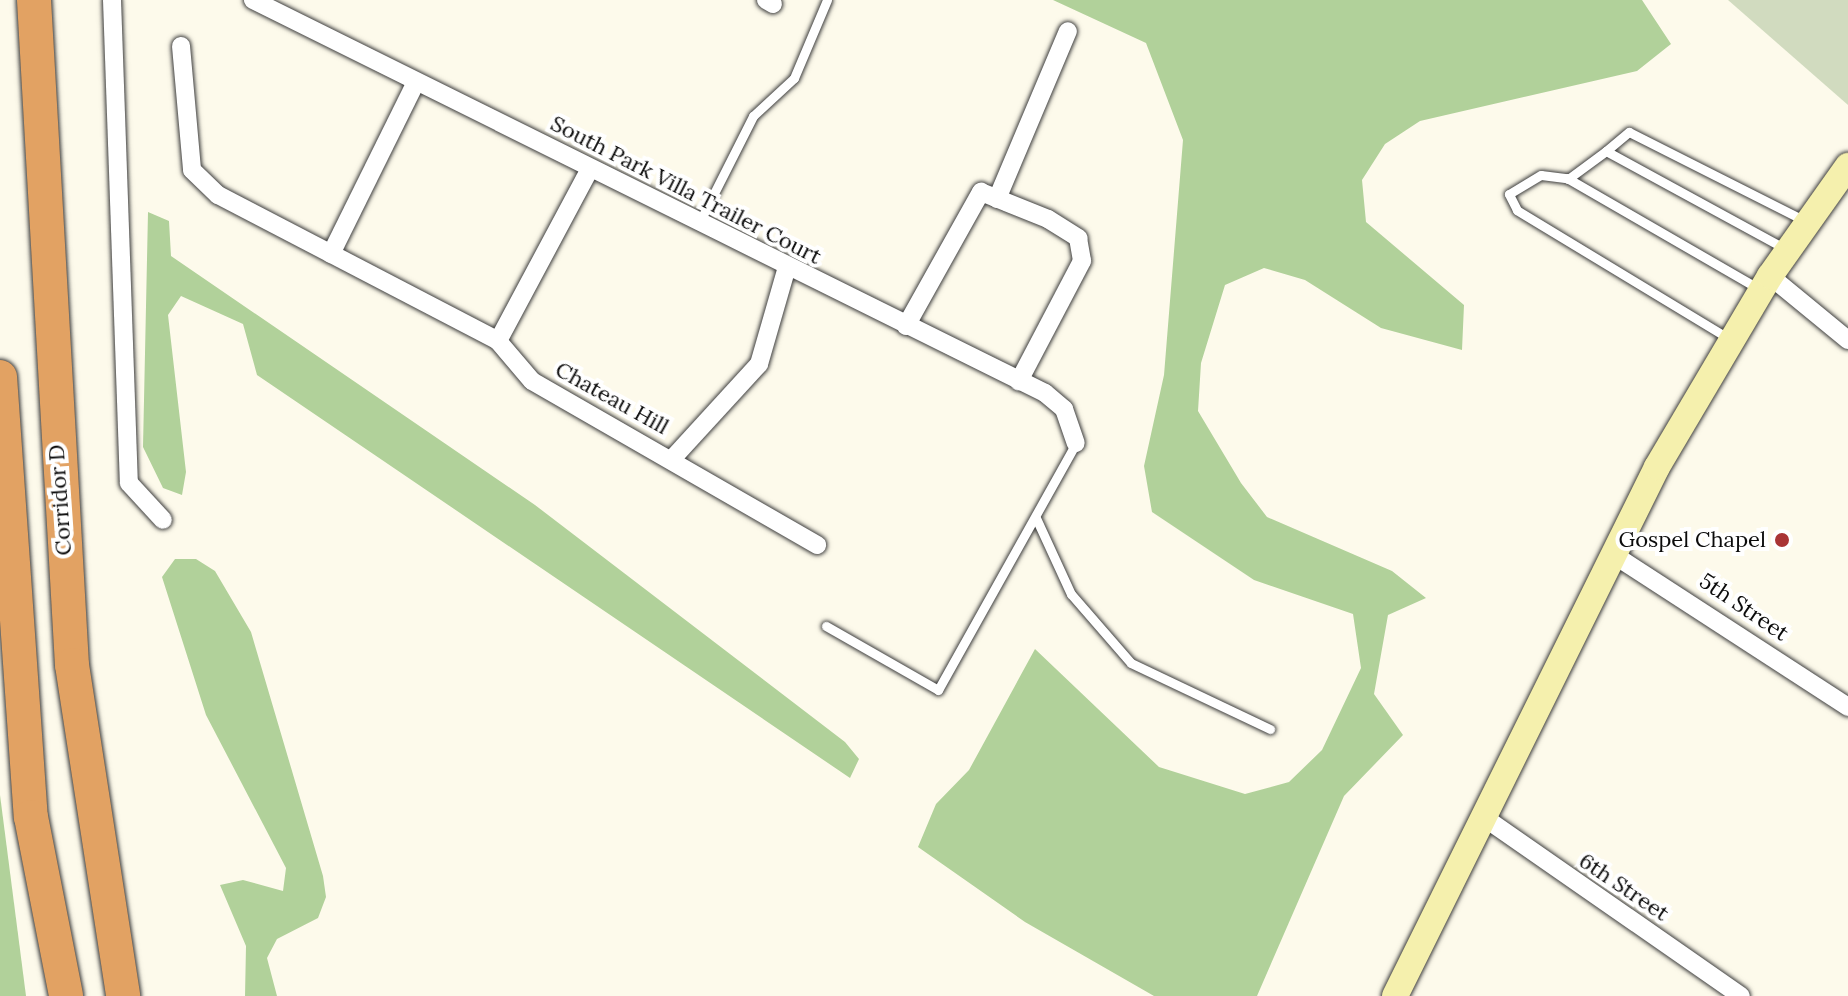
<!DOCTYPE html>
<style>
body{margin:0}
#map{position:relative;width:1848px;height:996px;overflow:hidden;background:#fdfaeb;font-family:Lora,serif}
div>[style]{position:absolute}
.forest>*{inset:0;background:#b1d19a}
.cemetery>*{inset:0;background:#d1dbbf}
.roads{filter:drop-shadow(0 0 2px #3e3e3e) drop-shadow(0 0 2px #3e3e3e)}
.lane>*{height:9px;margin:-4.5px;padding:0 4.5px;transform-origin:4.5px;border-radius:4.5px;background:#fff}
.street>*{height:18px;margin:-9px;padding:0 9px;transform-origin:9px;border-radius:9px;background:#fff}
.secondary>*{height:26px;margin:-13px;padding:0 13px;transform-origin:13px;border-radius:13px;background:#f5f0ad}
.highway>*{height:34px;margin:-17px;padding:0 17px;transform-origin:17px;border-radius:17px;background:#e2a263}
.dots>*{width:22px;height:22px;translate:-50% -50%;box-sizing:border-box;border:4px solid #fff;border-radius:50%}
span{translate:-50% -50%;white-space:nowrap;text-align:center;line-height:1.15;-webkit-text-stroke:8px #fff;paint-order:stroke}
.street-label{font-size:22px;color:#0b0b0b}
.poi-label{font-size:22px;color:#0b0b0b}
.right{translate:-100% -50%;text-align:right}
</style>
<div id="map">
<div class="forest">
<div style="clip-path:polygon(1053px 0,1642px 0,1671px 44px,1637px 71px,1420px 121px,1385px 144px,1362px 180px,1366px 222px,1464px 305px,1462px 350px,1381px 328px,1305px 280px,1264px 268px,1225px 285px,1201px 363px,1198px 411px,1241px 483px,1267px 517px,1392px 571px,1426px 598px,1388px 615px,1374px 694px,1403px 735px,1344px 796px,1257px 996px,1154px 996px,1025px 922px,918px 847px,936px 804px,969px 770px,1035px 649px,1159px 767px,1245px 794px,1289px 782px,1322px 750px,1361px 668px,1353px 614px,1254px 580px,1152px 512px,1144px 466px,1164px 375px,1183px 140px,1146px 43px)"></div>
<div style="clip-path:polygon(148px 212px,169px 221px,171px 256px,535px 505px,845px 742px,859px 759px,850px 778px,257px 375px,243px 324px,181px 296px,168px 315px,186px 472px,182px 495px,163px 488px,143px 447px)"></div>
<div style="clip-path:polygon(175px 559px,196px 559px,215px 571px,251px 632px,323px 876px,326px 897px,318px 918px,277px 939px,267px 958px,277px 996px,245px 996px,246px 946px,220px 885px,243px 880px,283px 891px,286px 868px,206px 715px,162px 577px)"></div>
<div style="clip-path:polygon(0 795px,26px 996px,0 996px)"></div>
</div>
<div class="cemetery">
<div style="clip-path:polygon(1728px 0,1848px 0,1848px 105px)"></div>
</div>
<div class="roads">
<div class="lane">
<div style="left:1606px;top:151px;width:30px;rotate:-40deg"></div>
<div style="left:1629px;top:132px;width:197px;rotate:26.8deg"></div>
<div style="left:1568px;top:179px;width:47px;rotate:-36.4deg"></div>
<div style="left:1606px;top:151px;width:205px;rotate:28.6deg"></div>
<div style="left:699px;top:223px;width:120px;rotate:-63.2deg"></div>
<div style="left:753px;top:116px;width:56px;rotate:-42.8deg"></div>
<div style="left:794px;top:78px;width:85px;rotate:-67.1deg"></div>
<div style="left:1728px;top:338px;width:247px;rotate:-148.8deg"></div>
<div style="left:1517px;top:210px;width:18px;rotate:-117deg"></div>
<div style="left:1509px;top:194px;width:37px;rotate:-31deg"></div>
<div style="left:1541px;top:175px;width:26px;rotate:7deg"></div>
<div style="left:1567px;top:178px;width:224px;rotate:30deg"></div>
<div style="left:1036px;top:518px;width:84px;rotate:65.3deg"></div>
<div style="left:1071px;top:594px;width:91px;rotate:49deg"></div>
<div style="left:1131px;top:663px;width:154px;rotate:25.4deg"></div>
<div style="left:826px;top:626px;width:129px;rotate:29.7deg"></div>
<div style="left:938px;top:690px;width:283px;rotate:-60.8deg"></div>
</div>
<div class="street">
<div style="left:112px;top:0;width:483px;rotate:88deg"></div>
<div style="left:129px;top:483px;width:50px;rotate:47.4deg"></div>
<div style="left:253px;top:0;width:884px;rotate:26.39deg"></div>
<div style="left:1045px;top:393px;width:25px;rotate:40deg"></div>
<div style="left:1064px;top:409px;width:36px;rotate:71deg"></div>
<div style="left:766px;top:0;width:8px;rotate:30deg"></div>
<div style="left:181px;top:46px;width:124px;rotate:84.9deg"></div>
<div style="left:192px;top:170px;width:36px;rotate:44deg"></div>
<div style="left:218px;top:195px;width:316px;rotate:27.5deg"></div>
<div style="left:498px;top:341px;width:52px;rotate:49.6deg"></div>
<div style="left:532px;top:381px;width:329px;rotate:29.9deg"></div>
<div style="left:997px;top:199px;width:182px;rotate:-67.1deg"></div>
<div style="left:331px;top:254px;width:192px;rotate:-63.7deg"></div>
<div style="left:1770px;top:276px;width:101px;rotate:39.4deg"></div>
<div style="left:906px;top:326px;width:154px;rotate:-60.8deg"></div>
<div style="left:981px;top:192px;width:72px;rotate:21.9deg"></div>
<div style="left:1048px;top:219px;width:36px;rotate:32deg"></div>
<div style="left:1078px;top:238px;width:23px;rotate:80deg"></div>
<div style="left:1082px;top:261px;width:136px;rotate:117.7deg"></div>
<div style="left:498px;top:341px;width:195px;rotate:-61.9deg"></div>
<div style="left:672px;top:459px;width:129px;rotate:-47.5deg"></div>
<div style="left:759px;top:364px;width:101px;rotate:-73.9deg"></div>
<div style="left:1611px;top:553px;width:283px;rotate:33deg"></div>
<div style="left:1482px;top:816px;width:315px;rotate:34.8deg"></div>
</div>
<div class="secondary">
<div style="left:1395px;top:996px;width:590px;rotate:-63.65deg"></div>
<div style="left:1657px;top:467px;width:222px;rotate:-59.4deg"></div>
<div style="left:1770px;top:276px;width:135px;rotate:-54.7deg"></div>
</div>
<div class="highway">
<div style="left:34px;top:0;width:666px;rotate:86.73deg"></div>
<div style="left:72px;top:665px;width:335px;rotate:81.2deg"></div>
<div style="left:0;top:377px;width:441px;rotate:86deg"></div>
<div style="left:31px;top:817px;width:182px;rotate:78.9deg"></div>
</div>
</div>
<div class="dots">
<div style="left:1782px;top:540px;background:#a93435"></div>
</div>
<div class="street-label">
<span style="left:686px;top:190px;rotate:27deg">South Park Villa Trailer Court</span>
<span style="left:612px;top:398px;rotate:29deg">Chateau Hill</span>
<span style="left:60px;top:500px;rotate:-94deg">Corridor D</span>
<span style="left:1744px;top:607px;rotate:34deg">5th Street</span>
<span style="left:1624px;top:887px;rotate:34deg">6th Street</span>
</div>
<div class="poi-label">
<span class="right" style="left:1766px;top:540px">Gospel Chapel</span>
</div>
</div>
